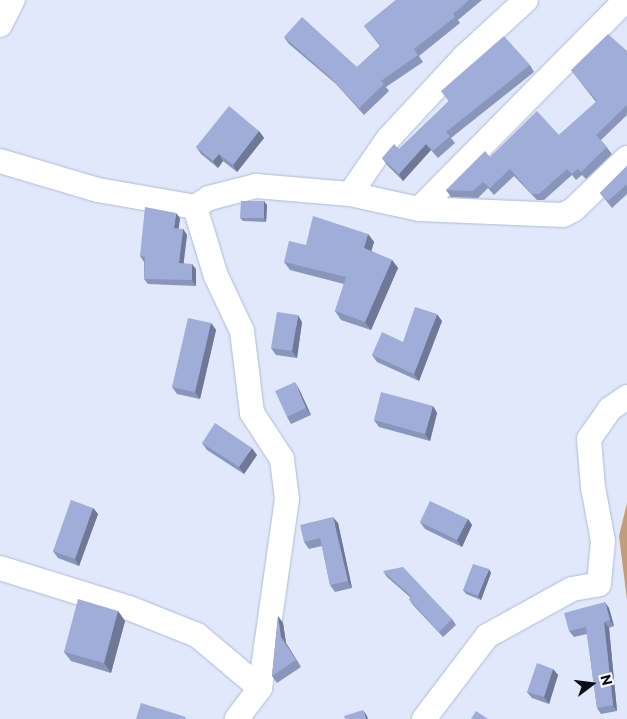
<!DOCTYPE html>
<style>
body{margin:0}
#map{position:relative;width:627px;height:719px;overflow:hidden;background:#e1e8fb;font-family:Commissioner,sans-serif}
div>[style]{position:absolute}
.forest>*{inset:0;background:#c19d7b}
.roads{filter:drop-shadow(0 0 1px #afbad9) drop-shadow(0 0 1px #afbad9)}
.street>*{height:24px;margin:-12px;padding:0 12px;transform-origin:12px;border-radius:12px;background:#fff}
.wall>*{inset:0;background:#8995ba}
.shaded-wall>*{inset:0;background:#6f7997}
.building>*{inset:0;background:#9fadd8}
span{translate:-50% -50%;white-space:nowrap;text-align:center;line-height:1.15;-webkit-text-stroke:4px #fff;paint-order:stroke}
.north{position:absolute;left:567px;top:659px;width:50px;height:50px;-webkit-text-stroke:4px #fff;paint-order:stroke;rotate:75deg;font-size:14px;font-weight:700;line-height:20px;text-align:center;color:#0b0e19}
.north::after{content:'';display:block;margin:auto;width:18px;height:22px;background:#0b0e19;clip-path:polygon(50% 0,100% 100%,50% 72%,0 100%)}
</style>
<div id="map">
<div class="forest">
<div style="clip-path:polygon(627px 503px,627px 600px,619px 536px)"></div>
</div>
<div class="roads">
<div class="street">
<div style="left:0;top:25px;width:28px;rotate:-63deg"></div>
<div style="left:0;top:161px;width:102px;rotate:16.5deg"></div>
<div style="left:98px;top:190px;width:98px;rotate:9.9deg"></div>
<div style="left:195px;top:207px;width:17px;rotate:-33deg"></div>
<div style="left:209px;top:198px;width:49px;rotate:-14.3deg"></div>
<div style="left:256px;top:186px;width:94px;rotate:4.9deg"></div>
<div style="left:350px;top:194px;width:67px;rotate:-55.4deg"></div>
<div style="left:388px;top:139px;width:112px;rotate:-47.2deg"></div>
<div style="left:464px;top:57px;width:84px;rotate:-42.6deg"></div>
<div style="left:350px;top:194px;width:71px;rotate:12.3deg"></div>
<div style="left:419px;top:209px;width:144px;rotate:2.4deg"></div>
<div style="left:563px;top:215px;width:11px;rotate:-27deg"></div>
<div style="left:573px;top:210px;width:75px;rotate:-43.9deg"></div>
<div style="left:195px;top:207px;width:72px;rotate:73.1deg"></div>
<div style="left:216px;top:276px;width:61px;rotate:64.7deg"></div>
<div style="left:242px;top:331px;width:83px;rotate:83deg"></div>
<div style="left:252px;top:413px;width:55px;rotate:56.9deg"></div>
<div style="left:282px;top:459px;width:40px;rotate:82.9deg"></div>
<div style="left:287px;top:499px;width:191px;rotate:98.1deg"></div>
<div style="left:260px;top:688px;width:39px;rotate:127deg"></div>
<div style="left:419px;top:209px;width:294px;rotate:-45.3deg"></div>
<div style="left:0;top:568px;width:135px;rotate:17.2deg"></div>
<div style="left:129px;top:608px;width:73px;rotate:21.7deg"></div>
<div style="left:197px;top:635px;width:82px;rotate:40.1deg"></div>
<div style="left:424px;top:719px;width:104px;rotate:-52.8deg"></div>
<div style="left:487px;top:636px;width:97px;rotate:-28.9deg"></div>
<div style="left:572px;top:589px;width:27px;rotate:-10deg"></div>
<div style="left:599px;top:584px;width:43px;rotate:-84.7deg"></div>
<div style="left:603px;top:541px;width:55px;rotate:-100.5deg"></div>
<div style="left:593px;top:487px;width:48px;rotate:-94.8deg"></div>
<div style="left:589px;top:439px;width:37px;rotate:-55deg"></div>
<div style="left:610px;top:409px;width:21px;rotate:-35deg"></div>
</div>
</div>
<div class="wall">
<div style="clip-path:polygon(396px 0,482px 0,458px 20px,460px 23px,419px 56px,423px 62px,386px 87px,389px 91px,364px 115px,336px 84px,289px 44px,284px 37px,357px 67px,380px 46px,364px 26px)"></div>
<div style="clip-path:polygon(627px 51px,627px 115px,601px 140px,612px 154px,586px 179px,582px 175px,576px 180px,572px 175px,544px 200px,537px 200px,514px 176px,494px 195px,488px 188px,478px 198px,451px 197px,446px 190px,490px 157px,559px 135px,596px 102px,571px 70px)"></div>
<div style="clip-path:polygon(530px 65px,534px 72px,451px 138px,455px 143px,438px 158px,431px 150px,403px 181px,387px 165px,382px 158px,399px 149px,449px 101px,441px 91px)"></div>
<div style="clip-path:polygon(259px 131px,264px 138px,237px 172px,223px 161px,218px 168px,201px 154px,196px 147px)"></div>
<div style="clip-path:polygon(627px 166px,627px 194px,612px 208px,600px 193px)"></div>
<div style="clip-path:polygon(267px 205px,266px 222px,243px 221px,240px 218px)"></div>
<div style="clip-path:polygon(180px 218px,178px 229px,183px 229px,187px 235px,183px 263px,196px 269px,196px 286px,148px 284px,144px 279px,144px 262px,140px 256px)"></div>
<div style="clip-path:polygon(368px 234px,374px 242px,371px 251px,392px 260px,398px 268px,371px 330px,341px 320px,335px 311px,344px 284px,290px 270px,284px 262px,306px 245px)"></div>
<div style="clip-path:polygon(442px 321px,419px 381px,377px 362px,372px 355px,403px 342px)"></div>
<div style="clip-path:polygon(302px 322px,297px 358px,276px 355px,271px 348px)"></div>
<div style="clip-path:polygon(211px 323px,216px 330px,200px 399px,177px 394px,172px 387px)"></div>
<div style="clip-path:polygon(299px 389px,311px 415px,291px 424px,287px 417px)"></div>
<div style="clip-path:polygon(433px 406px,437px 413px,430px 441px,379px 427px,374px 420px)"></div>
<div style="clip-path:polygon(202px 443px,257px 455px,244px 474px,207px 450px)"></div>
<div style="clip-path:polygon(93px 508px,98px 514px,79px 566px,58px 558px,53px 551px)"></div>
<div style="clip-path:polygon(468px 519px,472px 525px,462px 547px,425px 529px,420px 522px)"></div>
<div style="clip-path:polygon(338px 523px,352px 588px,335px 592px,330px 585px,322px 546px,309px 549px,304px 542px)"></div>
<div style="clip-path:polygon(383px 571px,452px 619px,456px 625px,443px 637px,413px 605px,409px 599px,411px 598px,387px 577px)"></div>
<div style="clip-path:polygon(491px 573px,481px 600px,466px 594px,463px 590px)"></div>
<div style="clip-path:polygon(609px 608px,614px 626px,609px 628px,617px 711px,601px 714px,597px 708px,587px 634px,574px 637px,569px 631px)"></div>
<div style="clip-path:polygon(118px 611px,125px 621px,111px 673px,71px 661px,64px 652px)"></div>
<div style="clip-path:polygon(278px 616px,283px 623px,286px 643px,301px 667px,277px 683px,272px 676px)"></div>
<div style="clip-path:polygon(553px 669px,558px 675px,549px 704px,532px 698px,527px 692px)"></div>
</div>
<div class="shaded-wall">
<div style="clip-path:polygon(259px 131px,264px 138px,237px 172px,233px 165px)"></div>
<div style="clip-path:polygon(426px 144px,431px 150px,403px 181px,399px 174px)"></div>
<div style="clip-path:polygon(219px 154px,223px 161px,218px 168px,213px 161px)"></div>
<div style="clip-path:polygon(264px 201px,267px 205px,266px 222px,264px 218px)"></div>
<div style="clip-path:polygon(176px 213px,180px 218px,178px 234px,174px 228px)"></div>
<div style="clip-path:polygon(183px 229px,187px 235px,183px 269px,179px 263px)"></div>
<div style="clip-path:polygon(368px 234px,374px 242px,370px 256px,364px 248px)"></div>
<div style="clip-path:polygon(392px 260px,398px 268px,371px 330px,365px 322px)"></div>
<div style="clip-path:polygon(192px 264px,196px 269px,196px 286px,192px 280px)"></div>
<div style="clip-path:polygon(437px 314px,442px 321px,419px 381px,414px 374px)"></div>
<div style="clip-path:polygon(298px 315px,302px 322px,297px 358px,292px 351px)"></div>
<div style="clip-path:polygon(211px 323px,216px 330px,200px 399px,195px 392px)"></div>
<div style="clip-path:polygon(295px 382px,299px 389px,311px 415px,306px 408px)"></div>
<div style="clip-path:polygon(433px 406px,437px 413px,430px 441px,425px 434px)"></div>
<div style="clip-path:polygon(252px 448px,257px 455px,244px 474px,239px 467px)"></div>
<div style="clip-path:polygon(93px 508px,98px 514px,79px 566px,75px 559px)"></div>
<div style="clip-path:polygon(333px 517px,338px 523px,352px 588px,348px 581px)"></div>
<div style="clip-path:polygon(468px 519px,472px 525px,462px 547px,457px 540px)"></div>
<div style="clip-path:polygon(489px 569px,491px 573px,481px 600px,478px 596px)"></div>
<div style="clip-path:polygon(605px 602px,609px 608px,614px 626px,610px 620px)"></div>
<div style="clip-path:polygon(118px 611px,125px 621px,111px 673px,104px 663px)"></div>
<div style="clip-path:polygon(278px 616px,283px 623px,286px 643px,301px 667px,281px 637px)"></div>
<div style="clip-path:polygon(604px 622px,609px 628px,617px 711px,613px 705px)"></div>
<div style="clip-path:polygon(553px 669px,558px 675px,549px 704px,544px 697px)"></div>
<div style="clip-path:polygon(363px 710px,367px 716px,368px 719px,366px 719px)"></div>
</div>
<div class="building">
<div style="clip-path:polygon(396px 0,469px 0,453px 14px,455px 17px,414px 49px,418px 55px,381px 81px,384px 84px,359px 108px,331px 78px,284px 37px,302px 17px,357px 67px,381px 46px,364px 26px)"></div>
<div style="clip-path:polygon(608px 34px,627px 51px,627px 105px,596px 135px,607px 147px,581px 172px,578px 169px,572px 174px,567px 169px,539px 194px,532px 194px,510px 169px,490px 188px,483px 182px,473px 191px,446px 190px,485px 151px,490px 157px,537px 111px,559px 135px,597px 101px,571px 70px)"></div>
<div style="clip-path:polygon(504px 36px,530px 65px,446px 132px,450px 136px,433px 151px,426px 144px,399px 174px,382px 158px,394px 144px,399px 149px,449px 101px,441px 91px)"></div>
<div style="clip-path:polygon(229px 106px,259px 131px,233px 165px,219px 154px,213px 161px,196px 147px)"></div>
<div style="clip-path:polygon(627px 166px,627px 184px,608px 201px,600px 193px)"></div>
<div style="clip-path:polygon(241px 201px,264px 201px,264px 218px,240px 218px)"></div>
<div style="clip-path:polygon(145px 207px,176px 213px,174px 228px,183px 229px,179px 263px,192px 264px,192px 280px,144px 279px,145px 257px,140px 256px)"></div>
<div style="clip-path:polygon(313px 216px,368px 234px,364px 248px,392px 260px,365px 322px,335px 311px,346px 277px,284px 262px,289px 241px,306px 245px)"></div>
<div style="clip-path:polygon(415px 307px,437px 314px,414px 374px,372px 355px,382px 332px,403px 342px)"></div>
<div style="clip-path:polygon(277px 312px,298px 315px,292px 351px,271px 348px)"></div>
<div style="clip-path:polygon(188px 318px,211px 323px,195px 392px,172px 387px)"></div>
<div style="clip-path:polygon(295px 382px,306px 408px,287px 417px,275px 391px)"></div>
<div style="clip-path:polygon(381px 392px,433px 406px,425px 434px,374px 420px)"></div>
<div style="clip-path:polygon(215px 423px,252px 448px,239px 467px,202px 443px)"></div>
<div style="clip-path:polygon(71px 500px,93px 508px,75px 559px,53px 551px)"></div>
<div style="clip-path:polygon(430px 501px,468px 519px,457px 540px,420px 522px)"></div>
<div style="clip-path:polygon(333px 517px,348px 581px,330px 585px,320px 538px,304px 542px,300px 525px)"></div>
<div style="clip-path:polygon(473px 564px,489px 569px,478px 596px,463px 590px)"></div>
<div style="clip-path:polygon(403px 567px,452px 619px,439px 632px,409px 599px,412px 597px,383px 571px)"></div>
<div style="clip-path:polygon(78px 599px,118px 611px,104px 663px,64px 652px)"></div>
<div style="clip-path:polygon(605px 602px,610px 620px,604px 622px,613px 705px,597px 708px,586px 627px,569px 631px,564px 613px)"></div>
<div style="clip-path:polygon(278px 616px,281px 637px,296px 660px,272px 676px)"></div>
<div style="clip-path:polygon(537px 663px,553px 669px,544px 697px,527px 692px)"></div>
<div style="clip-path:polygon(141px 703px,186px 717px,185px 719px,136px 719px)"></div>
<div style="clip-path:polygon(363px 710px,366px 719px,345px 719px,344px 716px)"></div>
<div style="clip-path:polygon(476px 711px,488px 719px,471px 719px)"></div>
</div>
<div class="north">N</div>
</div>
